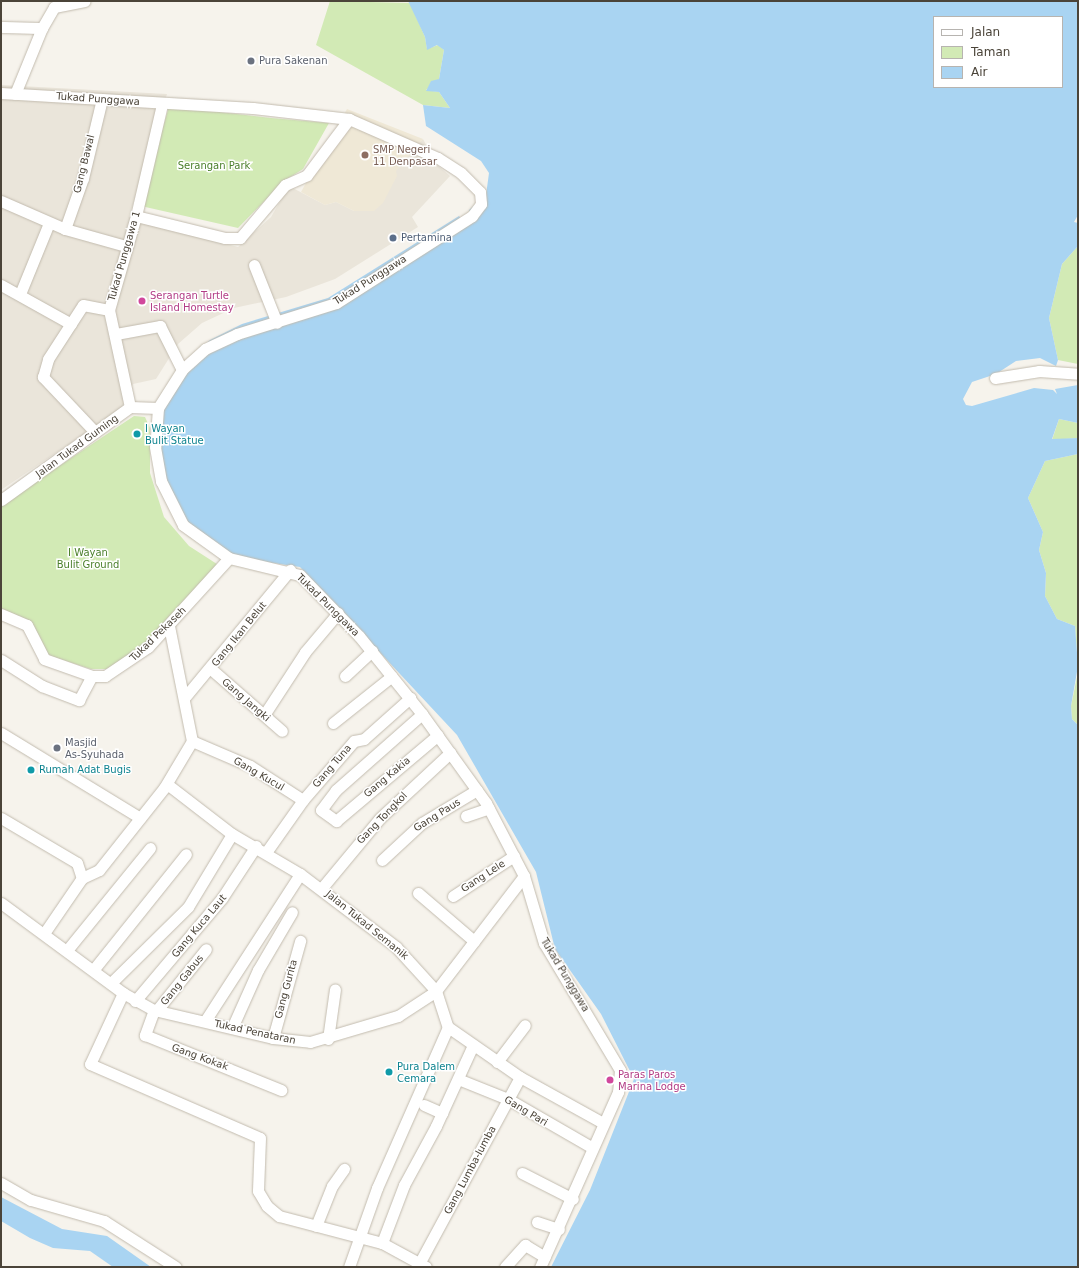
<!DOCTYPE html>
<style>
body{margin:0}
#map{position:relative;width:1079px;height:1268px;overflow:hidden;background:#f6f3ec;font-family:"DejaVu Sans",sans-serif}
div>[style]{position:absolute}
.residential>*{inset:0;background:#eae5da}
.education>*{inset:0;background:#efe8d6}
.green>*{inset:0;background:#d2eab5}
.water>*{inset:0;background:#a9d4f2}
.roads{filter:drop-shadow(0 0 1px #c2bbae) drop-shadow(0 0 1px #c2bbae)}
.minor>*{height:11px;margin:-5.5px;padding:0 5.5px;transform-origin:5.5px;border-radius:5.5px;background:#fff}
.dots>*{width:11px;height:11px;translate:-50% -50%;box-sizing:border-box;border:2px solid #fff;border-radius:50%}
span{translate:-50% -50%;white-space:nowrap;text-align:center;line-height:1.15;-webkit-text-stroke:3px #fff;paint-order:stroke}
.worship-label{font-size:10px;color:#5b616d}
.left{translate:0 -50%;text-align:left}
.street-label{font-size:10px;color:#4b4439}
.education-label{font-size:10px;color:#785e54}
.park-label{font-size:10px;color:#4a7f2a}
.service-label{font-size:10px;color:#4e5e75}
.hotel-label{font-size:10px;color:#b23c85}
.culture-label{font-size:10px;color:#0d838f}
.frame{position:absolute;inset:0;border:2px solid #4b4439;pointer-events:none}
.legend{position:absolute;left:933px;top:16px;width:130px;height:72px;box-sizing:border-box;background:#fff;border:1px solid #b7b4b0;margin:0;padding:5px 7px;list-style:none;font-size:12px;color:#4b4439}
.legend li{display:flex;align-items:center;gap:8px;height:20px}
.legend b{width:20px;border:1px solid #b7b4b0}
</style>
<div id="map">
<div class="residential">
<div style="clip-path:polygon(1px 85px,167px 94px,129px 217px,238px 247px,271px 217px,289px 186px,325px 205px,336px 202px,354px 211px,423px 139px,436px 164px,450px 176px,412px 217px,418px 227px,335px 279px,286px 297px,234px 308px,202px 323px,178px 344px,156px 379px,133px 384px,121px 409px,1px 490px)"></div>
</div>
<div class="education">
<div style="clip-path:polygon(347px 109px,423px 139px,396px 171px,397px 176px,383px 203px,374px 211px,354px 211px,336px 202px,325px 205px,301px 192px)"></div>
</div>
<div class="green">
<div style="clip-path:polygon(330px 1px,410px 3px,425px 37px,427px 49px,438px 45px,444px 50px,439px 79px,426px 90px,439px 92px,450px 108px,423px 105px,316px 45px)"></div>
<div style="clip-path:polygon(169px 106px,271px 118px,329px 123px,303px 169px,284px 181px,238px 228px,141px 206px)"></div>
<div style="clip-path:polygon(1078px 246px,1078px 364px,1058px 360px,1049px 318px,1062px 264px)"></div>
<div style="clip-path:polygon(134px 416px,145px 417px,150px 428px,150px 473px,164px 517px,189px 546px,220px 566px,133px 655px,109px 669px,91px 669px,47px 655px,32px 623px,1px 610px,1px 505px)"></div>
<div style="clip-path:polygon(1059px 419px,1078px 423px,1078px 438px,1052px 440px)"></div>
<div style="clip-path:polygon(1078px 454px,1078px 666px,1075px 626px,1057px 619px,1045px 596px,1046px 573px,1039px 550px,1043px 532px,1028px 498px,1045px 461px)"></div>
<div style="clip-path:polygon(1078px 672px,1078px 725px,1072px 719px,1071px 706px)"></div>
</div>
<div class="water">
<div style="clip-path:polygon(evenodd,408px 1px,1078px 1px,1078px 215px,1074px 222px,1078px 223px,1078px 246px,1062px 264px,1049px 318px,1058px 360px,1056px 366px,1040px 358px,1016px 361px,996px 374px,972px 382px,963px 399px,966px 405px,972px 406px,1034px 388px,1053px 390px,1057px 394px,1055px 389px,1078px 385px,1078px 423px,1059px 419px,1052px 439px,1078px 438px,1078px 454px,1045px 461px,1028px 498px,1043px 532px,1039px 550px,1046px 573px,1045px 596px,1057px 619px,1075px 626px,1078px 666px,1071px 706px,1072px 719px,1078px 725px,1078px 1267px,551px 1267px,590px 1190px,634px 1079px,601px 1014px,555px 949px,536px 872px,457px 735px,300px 567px,238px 558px,206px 540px,173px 510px,158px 437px,164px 390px,183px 363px,210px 340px,242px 324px,328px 298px,459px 216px,462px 220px,471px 214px,469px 210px,486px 195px,489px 173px,481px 161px,426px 126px,423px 105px,450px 108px,439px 92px,426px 91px,431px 81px,439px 79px,444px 50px,437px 45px,427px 50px,425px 37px,408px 1px,934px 17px,1062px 17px,1062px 87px,934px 87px,934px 17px)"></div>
<div style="clip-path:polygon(1px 1197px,62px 1229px,107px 1236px,151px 1267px,113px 1267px,90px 1251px,53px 1248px,30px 1238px,1px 1221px)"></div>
</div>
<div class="roads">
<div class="minor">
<div style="left:1px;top:27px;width:41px;rotate:1.4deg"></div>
<div style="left:1px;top:93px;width:252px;rotate:3.4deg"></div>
<div style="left:253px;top:108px;width:97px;rotate:6.5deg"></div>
<div style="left:349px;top:119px;width:97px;rotate:23.7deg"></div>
<div style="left:438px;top:158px;width:27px;rotate:33deg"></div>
<div style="left:461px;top:173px;width:27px;rotate:45deg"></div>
<div style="left:480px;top:192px;width:12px;rotate:85deg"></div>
<div style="left:481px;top:204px;width:15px;rotate:127deg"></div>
<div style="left:472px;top:216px;width:161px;rotate:147.4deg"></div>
<div style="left:336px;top:303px;width:104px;rotate:162.6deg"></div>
<div style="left:237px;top:334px;width:35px;rotate:155deg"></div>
<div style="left:205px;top:349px;width:31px;rotate:138deg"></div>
<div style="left:182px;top:370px;width:45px;rotate:122.3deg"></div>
<div style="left:158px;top:408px;width:39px;rotate:94deg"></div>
<div style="left:155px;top:447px;width:35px;rotate:80deg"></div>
<div style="left:161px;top:481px;width:49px;rotate:63.4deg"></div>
<div style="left:183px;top:525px;width:57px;rotate:35.7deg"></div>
<div style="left:229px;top:558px;width:73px;rotate:13.5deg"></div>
<div style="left:300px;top:575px;width:85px;rotate:46deg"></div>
<div style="left:359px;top:636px;width:100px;rotate:51.1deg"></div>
<div style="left:422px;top:714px;width:110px;rotate:54.3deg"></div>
<div style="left:486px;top:803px;width:82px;rotate:62.5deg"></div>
<div style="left:524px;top:876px;width:70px;rotate:73.4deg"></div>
<div style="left:544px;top:943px;width:148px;rotate:59.1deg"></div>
<div style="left:620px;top:1070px;width:22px;rotate:95deg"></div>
<div style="left:618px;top:1092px;width:192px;rotate:114deg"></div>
<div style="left:15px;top:94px;width:71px;rotate:-67.8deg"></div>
<div style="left:42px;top:28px;width:24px;rotate:-60deg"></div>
<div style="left:54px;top:7px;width:31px;rotate:-11deg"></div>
<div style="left:1px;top:201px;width:70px;rotate:23.6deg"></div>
<div style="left:65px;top:229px;width:63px;rotate:15.6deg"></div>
<div style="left:136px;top:216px;width:92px;rotate:13.9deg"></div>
<div style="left:225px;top:238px;width:15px"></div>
<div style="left:240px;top:238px;width:70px;rotate:-49.7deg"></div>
<div style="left:285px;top:185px;width:24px;rotate:-24deg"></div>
<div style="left:307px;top:175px;width:70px;rotate:-53.1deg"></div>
<div style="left:65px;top:229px;width:54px;rotate:-70.6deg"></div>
<div style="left:83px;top:178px;width:81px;rotate:-76.5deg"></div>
<div style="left:254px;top:265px;width:62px;rotate:68.4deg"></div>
<div style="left:1px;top:285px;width:80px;rotate:29.1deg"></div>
<div style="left:20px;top:294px;width:77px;rotate:-67.8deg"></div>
<div style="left:116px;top:334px;width:45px;rotate:-10.3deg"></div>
<div style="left:160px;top:326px;width:49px;rotate:63.4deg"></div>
<div style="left:995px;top:378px;width:45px;rotate:-9deg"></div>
<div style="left:1039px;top:371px;width:39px;rotate:4deg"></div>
<div style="left:130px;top:407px;width:99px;rotate:-102.2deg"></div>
<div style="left:109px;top:310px;width:98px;rotate:-74deg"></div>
<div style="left:136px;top:216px;width:115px;rotate:-76.9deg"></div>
<div style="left:95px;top:432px;width:76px;rotate:-133.4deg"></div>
<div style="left:43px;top:377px;width:19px;rotate:-74deg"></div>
<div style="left:48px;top:359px;width:64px;rotate:-57.1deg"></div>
<div style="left:83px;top:305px;width:26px;rotate:11deg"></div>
<div style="left:1px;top:500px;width:159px;rotate:-35.8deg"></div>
<div style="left:130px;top:407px;width:28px;rotate:2deg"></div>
<div style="left:1px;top:614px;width:28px;rotate:23deg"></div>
<div style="left:27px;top:625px;width:38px;rotate:63deg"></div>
<div style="left:44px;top:659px;width:51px;rotate:19.5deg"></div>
<div style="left:92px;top:676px;width:13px"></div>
<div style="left:105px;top:676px;width:52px;rotate:-34deg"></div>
<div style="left:148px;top:647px;width:120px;rotate:-47.7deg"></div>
<div style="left:1px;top:660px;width:49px;rotate:32.4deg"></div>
<div style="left:42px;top:686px;width:40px;rotate:21deg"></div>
<div style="left:79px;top:700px;width:27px;rotate:-62deg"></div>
<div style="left:211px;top:669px;width:94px;rotate:41.1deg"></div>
<div style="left:345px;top:676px;width:37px;rotate:-43deg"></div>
<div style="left:185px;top:697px;width:165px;rotate:-50.4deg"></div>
<div style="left:422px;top:714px;width:115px;rotate:138.5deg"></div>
<div style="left:336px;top:790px;width:25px;rotate:127deg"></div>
<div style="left:321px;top:810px;width:19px;rotate:36deg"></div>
<div style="left:336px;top:821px;width:133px;rotate:-40.1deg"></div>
<div style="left:264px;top:715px;width:75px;rotate:-56.9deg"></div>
<div style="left:305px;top:652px;width:51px;rotate:-49.8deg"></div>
<div style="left:333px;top:723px;width:75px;rotate:-38.5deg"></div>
<div style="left:1px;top:733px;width:163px;rotate:31.4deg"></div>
<div style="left:192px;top:741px;width:63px;rotate:23.3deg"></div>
<div style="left:250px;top:766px;width:63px;rotate:32.7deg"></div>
<div style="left:167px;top:784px;width:82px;rotate:37.6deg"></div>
<div style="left:232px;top:834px;width:79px;rotate:30.5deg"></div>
<div style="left:300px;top:874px;width:121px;rotate:37.2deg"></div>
<div style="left:396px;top:947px;width:59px;rotate:47.7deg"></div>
<div style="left:436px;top:991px;width:38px;rotate:72deg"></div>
<div style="left:448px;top:1027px;width:88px;rotate:34.8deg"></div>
<div style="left:520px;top:1077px;width:95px;rotate:29deg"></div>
<div style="left:466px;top:816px;width:24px;rotate:-19deg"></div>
<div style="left:1px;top:818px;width:88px;rotate:30.6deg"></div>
<div style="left:77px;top:863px;width:16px;rotate:72deg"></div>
<div style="left:267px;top:851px;width:62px;rotate:-54.8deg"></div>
<div style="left:303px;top:800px;width:78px;rotate:-49.2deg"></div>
<div style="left:354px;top:741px;width:10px;rotate:-11deg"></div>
<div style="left:364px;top:739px;width:62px;rotate:-41.7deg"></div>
<div style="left:382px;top:860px;width:54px;rotate:-42.8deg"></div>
<div style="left:422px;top:823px;width:64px;rotate:-31deg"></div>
<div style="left:321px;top:889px;width:92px;rotate:-50.3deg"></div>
<div style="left:380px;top:818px;width:96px;rotate:-42.9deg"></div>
<div style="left:418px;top:893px;width:74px;rotate:40.6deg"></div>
<div style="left:453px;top:896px;width:73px;rotate:-33.3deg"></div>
<div style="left:1px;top:903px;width:152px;rotate:36.4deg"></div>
<div style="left:123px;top:993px;width:35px;rotate:29deg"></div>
<div style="left:154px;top:1010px;width:122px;rotate:13.2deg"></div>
<div style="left:273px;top:1038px;width:37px;rotate:6deg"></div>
<div style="left:310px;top:1042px;width:92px;rotate:-16.5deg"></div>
<div style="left:398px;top:1016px;width:45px;rotate:-33.3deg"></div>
<div style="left:436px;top:991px;width:145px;rotate:-52.6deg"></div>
<div style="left:45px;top:932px;width:65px;rotate:-55.6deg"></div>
<div style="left:82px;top:878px;width:19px;rotate:-25deg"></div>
<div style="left:99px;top:870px;width:105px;rotate:-51.6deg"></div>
<div style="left:164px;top:788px;width:55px;rotate:-59.2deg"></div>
<div style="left:192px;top:741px;width:117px;rotate:-101.3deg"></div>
<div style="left:68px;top:949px;width:130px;rotate:-50.9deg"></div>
<div style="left:94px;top:969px;width:147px;rotate:-51.3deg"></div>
<div style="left:111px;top:983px;width:108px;rotate:-44.6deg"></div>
<div style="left:188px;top:907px;width:85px;rotate:-58.9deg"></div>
<div style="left:123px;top:993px;width:78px;rotate:114.9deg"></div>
<div style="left:90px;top:1064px;width:185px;rotate:23.5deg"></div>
<div style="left:260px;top:1138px;width:53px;rotate:92.2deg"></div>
<div style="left:258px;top:1191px;width:17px;rotate:59deg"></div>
<div style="left:267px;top:1206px;width:16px;rotate:40deg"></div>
<div style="left:279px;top:1216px;width:106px;rotate:14.7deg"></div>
<div style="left:382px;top:1243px;width:50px;rotate:28.6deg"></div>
<div style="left:135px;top:1001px;width:135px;rotate:-49.8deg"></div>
<div style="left:222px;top:898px;width:62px;rotate:-56.8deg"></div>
<div style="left:154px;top:1010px;width:27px;rotate:110deg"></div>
<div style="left:145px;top:1035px;width:147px;rotate:22deg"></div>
<div style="left:157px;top:1010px;width:78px;rotate:-51.2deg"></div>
<div style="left:205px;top:1021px;width:175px;rotate:-57.1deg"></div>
<div style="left:232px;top:1028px;width:64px;rotate:-65.9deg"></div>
<div style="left:258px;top:970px;width:67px;rotate:-59.6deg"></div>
<div style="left:273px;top:1038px;width:101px;rotate:-74.4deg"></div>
<div style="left:328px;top:1039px;width:50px;rotate:-82deg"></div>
<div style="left:497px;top:1062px;width:46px;rotate:-52.9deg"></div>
<div style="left:458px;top:1079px;width:54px;rotate:21.8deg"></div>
<div style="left:508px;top:1099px;width:96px;rotate:30deg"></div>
<div style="left:424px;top:1105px;width:20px;rotate:24deg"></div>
<div style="left:522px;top:1173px;width:57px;rotate:27deg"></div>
<div style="left:1px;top:1183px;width:34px;rotate:30deg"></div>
<div style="left:31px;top:1200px;width:76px;rotate:16deg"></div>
<div style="left:104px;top:1221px;width:85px;rotate:32.6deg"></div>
<div style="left:537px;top:1222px;width:23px;rotate:18deg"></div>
<div style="left:316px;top:1226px;width:43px;rotate:-68.2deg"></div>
<div style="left:332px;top:1186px;width:21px;rotate:-55deg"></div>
<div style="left:382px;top:1243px;width:62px;rotate:-69.2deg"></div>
<div style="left:404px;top:1185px;width:67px;rotate:-61.5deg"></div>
<div style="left:436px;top:1126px;width:89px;rotate:-65.4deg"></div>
<div style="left:420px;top:1262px;width:210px;rotate:-61.6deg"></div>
<div style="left:349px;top:1267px;width:84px;rotate:-70.5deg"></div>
<div style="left:377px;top:1188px;width:176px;rotate:-66.2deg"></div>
<div style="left:505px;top:1267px;width:30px;rotate:-48deg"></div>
<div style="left:525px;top:1245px;width:23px;rotate:31deg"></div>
</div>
</div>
<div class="dots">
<div style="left:251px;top:61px;background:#6b7280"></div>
<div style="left:365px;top:155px;background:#8d6e63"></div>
<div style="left:393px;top:238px;background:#5c6f8a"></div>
<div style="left:142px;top:301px;background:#d1479c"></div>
<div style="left:137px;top:434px;background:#0f9aa8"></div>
<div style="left:57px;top:748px;background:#6b7280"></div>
<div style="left:31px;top:770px;background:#0f9aa8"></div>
<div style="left:389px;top:1072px;background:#0f9aa8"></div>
<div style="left:610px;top:1080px;background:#d1479c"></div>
</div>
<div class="worship-label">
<span class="left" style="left:259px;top:61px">Pura Sakenan</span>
<span class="left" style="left:65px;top:748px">Masjid<br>As-Syuhada</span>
</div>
<div class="street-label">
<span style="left:98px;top:99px;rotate:4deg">Tukad Punggawa</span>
<span style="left:84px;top:164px;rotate:-76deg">Gang Bawal</span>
<span style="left:124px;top:256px;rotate:-74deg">Tukad Punggawa 1</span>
<span style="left:370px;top:280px;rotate:-32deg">Tukad Punggawa</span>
<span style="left:77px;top:446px;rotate:-36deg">Jalan Tukad Guming</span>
<span style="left:328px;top:605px;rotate:45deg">Tukad Punggawa</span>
<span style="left:158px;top:634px;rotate:-44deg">Tukad Pekaseh</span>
<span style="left:239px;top:634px;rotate:-51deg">Gang Ikan Belut</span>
<span style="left:246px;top:700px;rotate:41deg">Gang Jangki</span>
<span style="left:332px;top:766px;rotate:-49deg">Gang Tuna</span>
<span style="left:259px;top:774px;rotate:30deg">Gang Kucul</span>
<span style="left:387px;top:777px;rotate:-40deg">Gang Kakia</span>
<span style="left:437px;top:815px;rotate:-32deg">Gang Paus</span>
<span style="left:382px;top:818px;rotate:-46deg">Gang Tongkol</span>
<span style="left:483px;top:876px;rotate:-33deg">Gang Lele</span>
<span style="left:367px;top:925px;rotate:39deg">Jalan Tukad Semanik</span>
<span style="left:199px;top:926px;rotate:-50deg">Gang Kuca Laut</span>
<span style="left:565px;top:975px;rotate:59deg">Tukad Punggawa</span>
<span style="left:182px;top:980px;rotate:-51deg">Gang Gabus</span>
<span style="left:286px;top:989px;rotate:-75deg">Gang Gurita</span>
<span style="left:255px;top:1032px;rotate:12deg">Tukad Penataran</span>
<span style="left:200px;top:1057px;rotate:20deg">Gang Kokak</span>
<span style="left:526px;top:1111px;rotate:31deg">Gang Pari</span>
<span style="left:470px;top:1170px;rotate:-62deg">Gang Lumba-lumba</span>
</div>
<div class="education-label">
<span class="left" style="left:373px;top:155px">SMP Negeri<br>11 Denpasar</span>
</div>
<div class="park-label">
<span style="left:214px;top:166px">Serangan Park</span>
<span style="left:88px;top:558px">I Wayan<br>Bulit Ground</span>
</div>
<div class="service-label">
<span class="left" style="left:401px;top:238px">Pertamina</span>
</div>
<div class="hotel-label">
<span class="left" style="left:150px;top:301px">Serangan Turtle<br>Island Homestay</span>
<span class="left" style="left:618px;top:1080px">Paras Paros<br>Marina Lodge</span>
</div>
<div class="culture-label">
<span class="left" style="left:145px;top:434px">I Wayan<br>Bulit Statue</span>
<span class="left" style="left:39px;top:770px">Rumah Adat Bugis</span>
<span class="left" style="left:397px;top:1072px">Pura Dalem<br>Cemara</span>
</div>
<div class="frame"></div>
<ul class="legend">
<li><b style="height:5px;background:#fff"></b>Jalan</li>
<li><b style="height:11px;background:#d2eab5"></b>Taman</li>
<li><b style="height:11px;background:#a9d4f2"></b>Air</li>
</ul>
</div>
